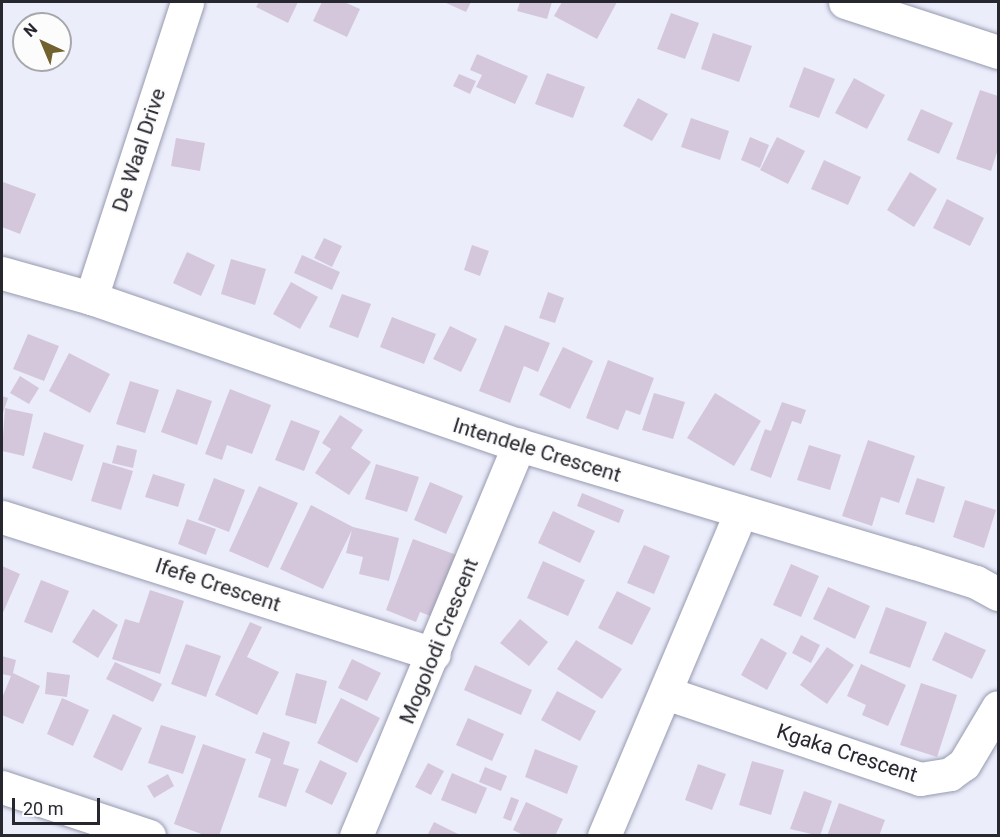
<!DOCTYPE html>
<style>
body{margin:0}
#map{position:relative;width:1000px;height:837px;overflow:hidden;background:#ebedfb;font-family:Roboto,sans-serif}
div>[style]{position:absolute}
.building>*{inset:0;background:#d5c7db}
.roads{filter:drop-shadow(0 0 2px #979aaf) drop-shadow(0 0 2px #979aaf)}
.minor>*{height:33px;margin:-16.5px;padding:0 16.5px;transform-origin:16.5px;border-radius:16.5px;background:#fff}
span{translate:-50% -50%;white-space:nowrap;text-align:center;line-height:1.15;-webkit-text-stroke:4.5px #fcfcfc;paint-order:stroke}
.street-label{font-size:21px;color:#26272f}
.frame{position:absolute;inset:0;border:3px solid #26272f;pointer-events:none}
.north{position:absolute;left:12px;top:12px;width:60px;height:60px;box-sizing:border-box;background:#fcfcfc;border:2px solid #a6a7aa;border-radius:50%;rotate:316deg;font-size:16px;font-weight:700;line-height:24px;text-align:center;color:#26272f}
.north::after{content:'';display:block;margin:auto;width:21px;height:27px;background:#71622f;clip-path:polygon(50% 0,100% 100%,50% 72%,0 100%)}
.scale{position:absolute;left:12px;top:798px;width:88px;height:27px;box-sizing:border-box;border:3px solid #26272f;border-top:0;padding-left:8px;font-size:18px;line-height:21px;white-space:nowrap;color:#26272f;-webkit-text-stroke:4px #fcfcfc;paint-order:stroke}
</style>
<div id="map">
<div class="building">
<div style="clip-path:polygon(259px 2px,298px 2px,288px 23px,256px 7px)"></div>
<div style="clip-path:polygon(322px 2px,344px 2px,360px 9px,347px 37px,313px 21px)"></div>
<div style="clip-path:polygon(444px 2px,471px 2px,466px 12px)"></div>
<div style="clip-path:polygon(520px 2px,552px 2px,547px 19px,517px 11px)"></div>
<div style="clip-path:polygon(562px 2px,617px 2px,597px 39px,554px 16px)"></div>
<div style="clip-path:polygon(671px 13px,699px 23px,685px 59px,657px 49px)"></div>
<div style="clip-path:polygon(713px 33px,752px 46px,739px 82px,701px 69px)"></div>
<div style="clip-path:polygon(477px 54px,528px 76px,515px 104px,476px 87px,482px 75px,470px 70px)"></div>
<div style="clip-path:polygon(804px 67px,835px 79px,819px 118px,789px 107px)"></div>
<div style="clip-path:polygon(547px 73px,585px 87px,573px 118px,535px 104px)"></div>
<div style="clip-path:polygon(459px 74px,476px 81px,470px 94px,453px 86px)"></div>
<div style="clip-path:polygon(854px 78px,885px 95px,867px 129px,835px 113px)"></div>
<div style="clip-path:polygon(980px 90px,998px 96px,998px 149px,991px 171px,956px 159px)"></div>
<div style="clip-path:polygon(638px 98px,668px 114px,652px 141px,623px 126px)"></div>
<div style="clip-path:polygon(921px 109px,953px 123px,939px 154px,907px 140px)"></div>
<div style="clip-path:polygon(691px 118px,729px 131px,720px 160px,681px 147px)"></div>
<div style="clip-path:polygon(750px 137px,769px 145px,760px 168px,741px 160px)"></div>
<div style="clip-path:polygon(777px 137px,805px 151px,788px 184px,760px 170px)"></div>
<div style="clip-path:polygon(176px 138px,205px 143px,200px 171px,171px 166px)"></div>
<div style="clip-path:polygon(824px 160px,861px 177px,848px 205px,811px 189px)"></div>
<div style="clip-path:polygon(910px 172px,937px 189px,914px 227px,887px 210px)"></div>
<div style="clip-path:polygon(3px 182px,36px 194px,20px 234px,2px 227px)"></div>
<div style="clip-path:polygon(947px 199px,984px 218px,970px 246px,933px 228px)"></div>
<div style="clip-path:polygon(324px 238px,342px 246px,332px 267px,314px 258px)"></div>
<div style="clip-path:polygon(472px 245px,489px 251px,480px 276px,464px 270px)"></div>
<div style="clip-path:polygon(187px 252px,215px 265px,201px 296px,173px 283px)"></div>
<div style="clip-path:polygon(302px 255px,340px 272px,332px 290px,294px 273px)"></div>
<div style="clip-path:polygon(231px 259px,266px 269px,255px 305px,221px 294px)"></div>
<div style="clip-path:polygon(291px 282px,318px 297px,300px 329px,273px 314px)"></div>
<div style="clip-path:polygon(548px 292px,564px 298px,555px 323px,539px 318px)"></div>
<div style="clip-path:polygon(342px 294px,371px 304px,358px 338px,329px 327px)"></div>
<div style="clip-path:polygon(392px 317px,436px 334px,424px 364px,380px 347px)"></div>
<div style="clip-path:polygon(505px 325px,550px 343px,538px 372px,524px 366px,510px 403px,479px 391px)"></div>
<div style="clip-path:polygon(450px 326px,477px 339px,461px 372px,433px 359px)"></div>
<div style="clip-path:polygon(28px 334px,59px 346px,44px 381px,13px 369px)"></div>
<div style="clip-path:polygon(563px 347px,593px 361px,570px 409px,539px 395px)"></div>
<div style="clip-path:polygon(69px 353px,110px 374px,90px 413px,49px 391px)"></div>
<div style="clip-path:polygon(608px 360px,654px 378px,640px 415px,626px 410px,618px 430px,586px 418px)"></div>
<div style="clip-path:polygon(20px 376px,39px 388px,29px 404px,10px 393px)"></div>
<div style="clip-path:polygon(130px 381px,159px 390px,145px 433px,116px 424px)"></div>
<div style="clip-path:polygon(177px 389px,212px 401px,197px 445px,161px 432px)"></div>
<div style="clip-path:polygon(230px 389px,271px 405px,252px 454px,227px 445px,222px 460px,205px 454px)"></div>
<div style="clip-path:polygon(654px 393px,685px 402px,673px 439px,642px 430px)"></div>
<div style="clip-path:polygon(715px 393px,761px 421px,734px 466px,687px 438px)"></div>
<div style="clip-path:polygon(2px 396px,8px 398px,2px 416px)"></div>
<div style="clip-path:polygon(782px 402px,806px 410px,801px 424px,792px 421px,771px 478px,750px 470px,765px 429px,771px 431px)"></div>
<div style="clip-path:polygon(5px 408px,33px 414px,24px 456px,2px 451px)"></div>
<div style="clip-path:polygon(340px 415px,363px 430px,351px 448px,371px 462px,349px 495px,315px 473px,331px 449px,322px 443px)"></div>
<div style="clip-path:polygon(291px 420px,320px 431px,304px 471px,275px 460px)"></div>
<div style="clip-path:polygon(44px 432px,84px 445px,72px 481px,32px 468px)"></div>
<div style="clip-path:polygon(868px 440px,915px 456px,899px 503px,881px 497px,872px 526px,842px 516px)"></div>
<div style="clip-path:polygon(117px 445px,137px 450px,133px 468px,112px 463px)"></div>
<div style="clip-path:polygon(809px 445px,841px 455px,830px 490px,797px 480px)"></div>
<div style="clip-path:polygon(103px 462px,133px 471px,121px 510px,91px 501px)"></div>
<div style="clip-path:polygon(376px 464px,419px 477px,407px 512px,365px 499px)"></div>
<div style="clip-path:polygon(153px 474px,185px 484px,178px 507px,145px 497px)"></div>
<div style="clip-path:polygon(214px 478px,245px 490px,229px 532px,198px 520px)"></div>
<div style="clip-path:polygon(917px 478px,945px 487px,934px 523px,905px 514px)"></div>
<div style="clip-path:polygon(430px 482px,463px 496px,446px 534px,414px 520px)"></div>
<div style="clip-path:polygon(259px 486px,298px 503px,268px 568px,229px 551px)"></div>
<div style="clip-path:polygon(582px 493px,624px 510px,619px 523px,577px 506px)"></div>
<div style="clip-path:polygon(965px 500px,996px 510px,984px 548px,953px 537px)"></div>
<div style="clip-path:polygon(311px 505px,353px 527px,399px 538px,389px 581px,359px 574px,363px 557px,346px 553px,352px 530px,323px 589px,280px 569px)"></div>
<div style="clip-path:polygon(553px 511px,595px 531px,580px 563px,538px 543px)"></div>
<div style="clip-path:polygon(187px 519px,216px 529px,206px 555px,178px 544px)"></div>
<div style="clip-path:polygon(413px 539px,462px 557px,438px 619px,420px 612px,416px 622px,386px 610px)"></div>
<div style="clip-path:polygon(644px 545px,670px 556px,654px 594px,627px 583px)"></div>
<div style="clip-path:polygon(543px 561px,585px 580px,568px 616px,527px 598px)"></div>
<div style="clip-path:polygon(791px 564px,819px 576px,801px 617px,773px 605px)"></div>
<div style="clip-path:polygon(2px 566px,20px 574px,2px 615px)"></div>
<div style="clip-path:polygon(41px 580px,69px 591px,52px 633px,24px 622px)"></div>
<div style="clip-path:polygon(828px 587px,870px 606px,855px 639px,813px 619px)"></div>
<div style="clip-path:polygon(150px 590px,184px 601px,160px 674px,112px 659px,125px 619px,139px 623px)"></div>
<div style="clip-path:polygon(617px 591px,651px 608px,632px 645px,598px 628px)"></div>
<div style="clip-path:polygon(886px 607px,927px 622px,910px 668px,869px 653px)"></div>
<div style="clip-path:polygon(93px 609px,118px 625px,98px 658px,72px 642px)"></div>
<div style="clip-path:polygon(520px 619px,548px 642px,529px 666px,500px 643px)"></div>
<div style="clip-path:polygon(250px 622px,262px 627px,247px 657px,279px 672px,257px 715px,215px 695px)"></div>
<div style="clip-path:polygon(945px 632px,986px 650px,972px 679px,932px 660px)"></div>
<div style="clip-path:polygon(801px 635px,820px 645px,811px 663px,792px 653px)"></div>
<div style="clip-path:polygon(761px 638px,787px 653px,767px 690px,741px 675px)"></div>
<div style="clip-path:polygon(576px 640px,622px 669px,602px 699px,557px 669px)"></div>
<div style="clip-path:polygon(186px 644px,221px 656px,206px 697px,171px 684px)"></div>
<div style="clip-path:polygon(827px 647px,854px 665px,827px 704px,800px 685px)"></div>
<div style="clip-path:polygon(2px 656px,16px 660px,13px 673px,40px 686px,23px 724px,2px 715px,2px 698px,11px 676px,2px 674px)"></div>
<div style="clip-path:polygon(352px 659px,381px 673px,367px 701px,338px 688px)"></div>
<div style="clip-path:polygon(115px 662px,162px 684px,153px 702px,106px 679px)"></div>
<div style="clip-path:polygon(861px 664px,906px 685px,888px 726px,862px 715px,866px 705px,847px 696px)"></div>
<div style="clip-path:polygon(475px 665px,532px 690px,521px 715px,464px 690px)"></div>
<div style="clip-path:polygon(47px 672px,70px 675px,67px 697px,45px 694px)"></div>
<div style="clip-path:polygon(296px 673px,327px 681px,316px 724px,285px 715px)"></div>
<div style="clip-path:polygon(921px 683px,957px 695px,937px 757px,900px 745px)"></div>
<div style="clip-path:polygon(557px 691px,596px 711px,580px 741px,541px 720px)"></div>
<div style="clip-path:polygon(62px 698px,89px 710px,73px 746px,47px 734px)"></div>
<div style="clip-path:polygon(341px 698px,380px 718px,357px 763px,317px 743px)"></div>
<div style="clip-path:polygon(113px 714px,142px 728px,122px 771px,93px 757px)"></div>
<div style="clip-path:polygon(468px 718px,504px 734px,492px 761px,456px 745px)"></div>
<div style="clip-path:polygon(161px 725px,196px 736px,183px 774px,148px 763px)"></div>
<div style="clip-path:polygon(263px 732px,290px 742px,283px 764px,299px 769px,286px 807px,258px 797px,271px 759px,255px 753px)"></div>
<div style="clip-path:polygon(203px 744px,246px 759px,219px 836px,207px 836px,174px 824px)"></div>
<div style="clip-path:polygon(535px 749px,578px 766px,567px 794px,525px 777px)"></div>
<div style="clip-path:polygon(320px 760px,347px 773px,332px 805px,305px 792px)"></div>
<div style="clip-path:polygon(752px 761px,784px 770px,771px 815px,739px 805px)"></div>
<div style="clip-path:polygon(428px 763px,444px 771px,431px 795px,415px 787px)"></div>
<div style="clip-path:polygon(698px 764px,726px 774px,712px 810px,685px 800px)"></div>
<div style="clip-path:polygon(485px 767px,507px 776px,501px 791px,479px 782px)"></div>
<div style="clip-path:polygon(452px 773px,487px 788px,476px 814px,441px 800px)"></div>
<div style="clip-path:polygon(168px 774px,174px 786px,154px 798px,147px 786px)"></div>
<div style="clip-path:polygon(804px 791px,832px 801px,820px 836px,790px 829px)"></div>
<div style="clip-path:polygon(511px 797px,519px 800px,511px 821px,503px 818px)"></div>
<div style="clip-path:polygon(526px 802px,563px 819px,555px 836px,525px 836px,513px 830px)"></div>
<div style="clip-path:polygon(839px 803px,885px 820px,879px 836px,827px 836px)"></div>
<div style="clip-path:polygon(434px 822px,462px 836px,427px 836px)"></div>
</div>
<div class="roads">
<div class="minor">
<div style="left:845px;top:2px;width:161px;rotate:18.1deg"></div>
<div style="left:2px;top:273px;width:92px;rotate:15.7deg"></div>
<div style="left:91px;top:298px;width:453px;rotate:19deg"></div>
<div style="left:519px;top:445px;width:410px;rotate:16.6deg"></div>
<div style="left:912px;top:562px;width:67px;rotate:17.4deg"></div>
<div style="left:976px;top:582px;width:25px;rotate:29deg"></div>
<div style="left:91px;top:298px;width:311px;rotate:-72deg"></div>
<div style="left:2px;top:517px;width:453px;rotate:17.6deg"></div>
<div style="left:666px;top:693px;width:268px;rotate:18.7deg"></div>
<div style="left:920px;top:779px;width:30px;rotate:-9deg"></div>
<div style="left:950px;top:774px;width:17px;rotate:-36deg"></div>
<div style="left:964px;top:764px;width:66px;rotate:-59.2deg"></div>
<div style="left:2px;top:787px;width:155px;rotate:18.4deg"></div>
<div style="left:356px;top:836px;width:424px;rotate:-67.4deg"></div>
<div style="left:604px;top:836px;width:352px;rotate:-67.1deg"></div>
</div>
</div>
<div class="street-label">
<span style="left:139px;top:150px;rotate:-72deg">De Waal Drive</span>
<span style="left:537px;top:450px;rotate:17deg">Intendele Crescent</span>
<span style="left:218px;top:585px;rotate:18deg">Ifefe Crescent</span>
<span style="left:439px;top:641px;rotate:-68deg">Mogolodi Crescent</span>
<span style="left:847px;top:753px;rotate:18deg">Kgaka Crescent</span>
</div>
<div class="frame"></div>
<div class="north">N</div>
<div class="scale">20 m</div>
</div>
